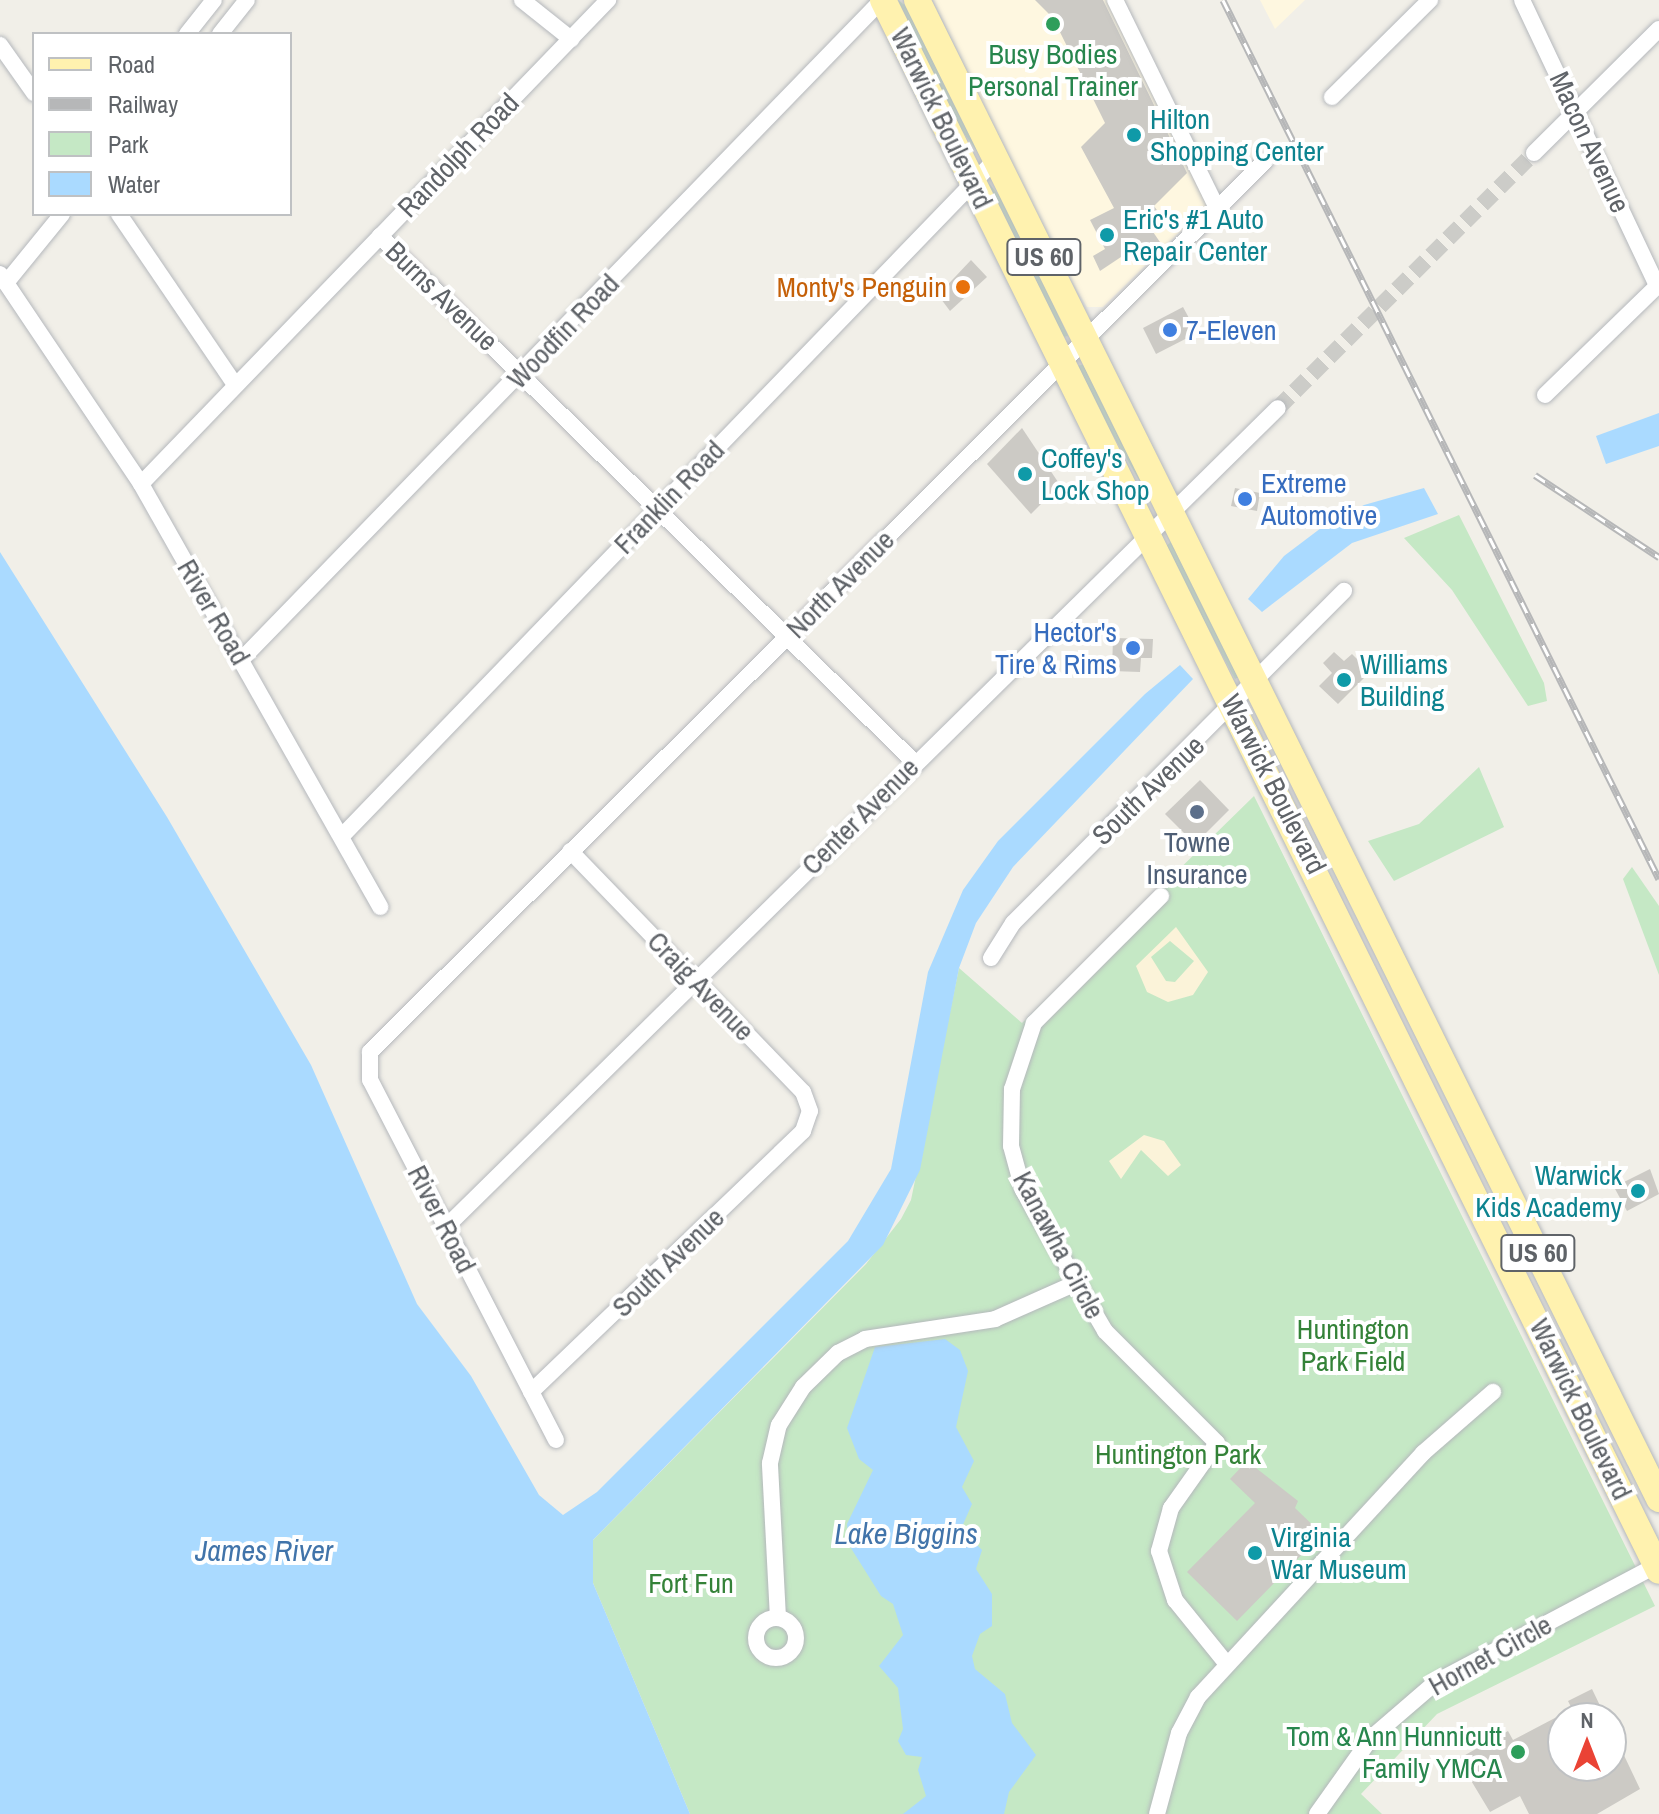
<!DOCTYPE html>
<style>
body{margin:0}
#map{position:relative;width:1659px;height:1814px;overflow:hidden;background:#f1efe8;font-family:"Archivo Narrow",sans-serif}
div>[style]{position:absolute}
.commercial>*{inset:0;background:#fef7e0}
.green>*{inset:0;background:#c5e8c5}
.sand>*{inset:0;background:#fbf3d9}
.water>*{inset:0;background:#aadaff}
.building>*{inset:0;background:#cccac5}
.street-tunnel>*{height:16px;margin-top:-8px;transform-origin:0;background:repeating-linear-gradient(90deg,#ccccc8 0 16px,transparent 0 24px)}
.roads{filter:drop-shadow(0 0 2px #b5b8bc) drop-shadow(0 0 2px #b5b8bc)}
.street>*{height:16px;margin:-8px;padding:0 8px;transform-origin:8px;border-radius:8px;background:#fff}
.street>.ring{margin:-8px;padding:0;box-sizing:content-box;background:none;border:16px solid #fff;border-radius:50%}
.primary>*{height:26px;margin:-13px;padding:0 13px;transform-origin:13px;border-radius:13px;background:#fff2af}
.rail>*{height:7px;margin-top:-3.5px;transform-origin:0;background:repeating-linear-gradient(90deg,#fff 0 12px,#b6b7b8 0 24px);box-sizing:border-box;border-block:2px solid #b6b7b8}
.dots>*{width:22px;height:22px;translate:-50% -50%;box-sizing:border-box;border:4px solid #fff;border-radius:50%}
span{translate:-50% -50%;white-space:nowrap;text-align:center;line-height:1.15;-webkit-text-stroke:8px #fff;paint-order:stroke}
.shield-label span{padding:2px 6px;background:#fff;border:2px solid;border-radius:6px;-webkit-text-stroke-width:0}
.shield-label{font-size:26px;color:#5f6368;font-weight:700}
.leisure-label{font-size:28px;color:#27864d}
.right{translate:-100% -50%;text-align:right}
.street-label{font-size:28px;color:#5f6368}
.culture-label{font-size:28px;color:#0d838f}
.left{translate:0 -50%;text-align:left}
.food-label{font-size:28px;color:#c56008}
.shop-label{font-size:28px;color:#366cbe}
.service-label{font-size:28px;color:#4e5e75}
.park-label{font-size:28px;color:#348238}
.water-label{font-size:30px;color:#4174aa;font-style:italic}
.legend{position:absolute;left:32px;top:32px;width:260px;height:184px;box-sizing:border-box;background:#fff;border:2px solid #bfc1c3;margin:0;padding:10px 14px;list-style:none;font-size:24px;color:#5f6368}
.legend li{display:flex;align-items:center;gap:16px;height:40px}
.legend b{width:40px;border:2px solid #bfc1c3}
.north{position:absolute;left:1547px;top:1702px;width:80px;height:80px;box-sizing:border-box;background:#fff;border:2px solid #bfc1c3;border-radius:50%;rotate:0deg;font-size:22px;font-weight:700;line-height:32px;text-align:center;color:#5f6368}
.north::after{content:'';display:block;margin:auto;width:28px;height:36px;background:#ea4335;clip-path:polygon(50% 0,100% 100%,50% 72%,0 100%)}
</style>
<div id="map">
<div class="commercial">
<div style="clip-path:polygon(933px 0,1107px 0,1207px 205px,1103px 307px,1087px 307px,1055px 254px)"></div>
<div style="clip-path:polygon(1260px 0,1305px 0,1275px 29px)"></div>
</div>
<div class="green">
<div style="clip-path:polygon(898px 0,907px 7px,979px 154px,958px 125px)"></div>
<div style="clip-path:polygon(988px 182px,1005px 203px,1068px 336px,1063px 337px)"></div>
<div style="clip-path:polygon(1086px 364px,1153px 504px,1082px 382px,1077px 366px)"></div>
<div style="clip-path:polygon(1459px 515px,1544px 683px,1547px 701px,1528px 706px,1452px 590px,1404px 538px)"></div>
<div style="clip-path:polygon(1172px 541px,1239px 677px,1235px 679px,1165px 547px)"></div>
<div style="clip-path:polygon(1479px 767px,1504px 827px,1394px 881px,1368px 841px,1419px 824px)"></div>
<div style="clip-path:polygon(1254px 796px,1655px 1606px,1437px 1714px,1361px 1794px,1382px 1814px,690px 1814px,593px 1583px,593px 1540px,866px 1264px,901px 1219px,911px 1200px,959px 968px,1022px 1023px)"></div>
<div style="clip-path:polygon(1632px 867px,1659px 906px,1659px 975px,1623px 879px)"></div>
</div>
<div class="sand">
<div style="clip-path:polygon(evenodd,1176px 927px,1208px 972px,1193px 995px,1168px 1002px,1147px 992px,1136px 966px,1176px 927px,1170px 941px,1194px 961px,1175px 982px,1166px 981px,1151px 957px,1170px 941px)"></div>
<div style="clip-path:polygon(1144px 1135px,1164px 1141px,1181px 1165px,1168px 1176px,1141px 1150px,1121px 1179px,1109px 1161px)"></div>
</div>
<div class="water">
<div style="clip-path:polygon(1659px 413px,1659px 446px,1606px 464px,1596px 436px)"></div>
<div style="clip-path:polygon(1424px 488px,1438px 514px,1352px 543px,1262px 612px,1248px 599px,1284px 556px,1321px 528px,1364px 505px)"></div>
<div style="clip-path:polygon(0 552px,167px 817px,311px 1065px,417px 1304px,471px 1376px,539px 1495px,563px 1515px,597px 1492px,848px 1241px,891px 1169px,928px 972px,963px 890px,998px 841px,1145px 694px,1180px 665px,1193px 679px,1013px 867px,976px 923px,959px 968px,920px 1170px,883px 1245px,593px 1540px,593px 1583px,690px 1814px,0 1814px)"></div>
<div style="clip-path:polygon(945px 1339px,960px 1350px,968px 1371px,956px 1427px,974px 1461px,962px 1487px,972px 1504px,961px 1529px,982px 1550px,976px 1569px,992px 1594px,992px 1626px,980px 1634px,972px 1656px,975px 1669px,1005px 1694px,1012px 1723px,1036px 1755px,1009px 1792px,1004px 1814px,903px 1814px,926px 1796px,918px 1770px,922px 1757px,906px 1755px,898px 1741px,903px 1729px,898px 1688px,879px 1666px,903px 1635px,893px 1604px,881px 1596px,849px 1545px,847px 1524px,873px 1470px,859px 1459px,847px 1428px,875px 1347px)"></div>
</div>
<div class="building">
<div style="clip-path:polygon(1035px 0,1103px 0,1187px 173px,1154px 206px,1164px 220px,1151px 229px,1162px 245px,1150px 255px,1142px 243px,1100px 271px,1093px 256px,1105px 249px,1090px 220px,1114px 208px,1081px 147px,1105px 123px,1053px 18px)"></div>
<div style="clip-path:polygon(971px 260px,987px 277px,950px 311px,938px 295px)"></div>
<div style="clip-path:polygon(1183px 307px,1197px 333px,1156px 354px,1143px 328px)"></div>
<div style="clip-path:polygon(1022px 428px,1060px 485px,1031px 514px,987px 464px)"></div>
<div style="clip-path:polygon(1235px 488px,1260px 493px,1257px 511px,1231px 506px)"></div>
<div style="clip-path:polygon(1113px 638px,1153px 639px,1152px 658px,1141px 658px,1140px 672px,1112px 671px)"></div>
<div style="clip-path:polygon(1334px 652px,1344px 661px,1352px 654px,1370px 672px,1338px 704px,1319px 686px,1332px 673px,1323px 663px)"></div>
<div style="clip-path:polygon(1200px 780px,1229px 810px,1195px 844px,1165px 814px)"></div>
<div style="clip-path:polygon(1650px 1169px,1659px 1194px,1627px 1211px,1614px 1187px)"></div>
<div style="clip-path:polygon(1247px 1461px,1298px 1501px,1295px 1508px,1322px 1534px,1237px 1621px,1187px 1572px,1255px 1503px,1230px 1479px)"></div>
<div style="clip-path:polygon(1592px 1689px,1606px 1718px,1563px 1718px,1563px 1766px,1611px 1766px,1611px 1728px,1640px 1789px,1597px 1814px,1529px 1814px,1520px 1796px,1490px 1812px,1458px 1759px,1508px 1731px,1513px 1740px,1572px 1709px,1568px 1701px)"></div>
</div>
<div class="street-tunnel">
<div style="left:1278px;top:408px;width:361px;rotate:-44.9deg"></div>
</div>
<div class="roads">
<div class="street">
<div style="left:522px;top:0;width:63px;rotate:38.5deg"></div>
<div style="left:1115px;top:0;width:234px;rotate:63.9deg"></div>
<div style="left:1522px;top:0;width:316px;rotate:64.7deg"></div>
<div style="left:187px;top:34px;width:43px;rotate:-51.5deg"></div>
<div style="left:220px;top:34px;width:43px;rotate:-51.5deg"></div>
<div style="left:0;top:45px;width:59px;rotate:54.7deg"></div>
<div style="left:1332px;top:97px;width:138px;rotate:-44.7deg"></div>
<div style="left:1534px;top:153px;width:176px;rotate:-44.8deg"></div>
<div style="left:119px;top:214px;width:207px;rotate:55.8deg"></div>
<div style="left:380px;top:236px;width:750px;rotate:44.57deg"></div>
<div style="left:0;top:274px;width:253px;rotate:56.1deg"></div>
<div style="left:141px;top:484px;width:486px;rotate:60.5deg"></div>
<div style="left:6px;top:283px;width:89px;rotate:-50.9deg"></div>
<div style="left:1545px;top:395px;width:159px;rotate:-44.2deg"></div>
<div style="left:141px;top:484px;width:673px;rotate:-46.02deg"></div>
<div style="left:241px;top:660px;width:920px;rotate:-45.84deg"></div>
<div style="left:343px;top:835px;width:940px;rotate:-45.99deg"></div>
<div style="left:1161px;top:896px;width:180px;rotate:135deg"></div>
<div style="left:1034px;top:1023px;width:70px;rotate:108.4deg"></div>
<div style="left:1012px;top:1089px;width:57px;rotate:91deg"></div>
<div style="left:1011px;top:1146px;width:46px;rotate:74.7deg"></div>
<div style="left:1023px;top:1190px;width:163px;rotate:59.8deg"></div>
<div style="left:1105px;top:1331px;width:158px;rotate:45deg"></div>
<div style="left:1217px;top:1443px;width:80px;rotate:125.3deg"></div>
<div style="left:1171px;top:1508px;width:45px;rotate:105.6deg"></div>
<div style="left:1159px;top:1551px;width:52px;rotate:71.9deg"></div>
<div style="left:1175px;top:1600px;width:81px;rotate:51deg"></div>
<div style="left:991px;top:958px;width:41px;rotate:-57.8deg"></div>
<div style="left:1013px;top:923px;width:469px;rotate:-45.1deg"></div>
<div style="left:446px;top:1227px;width:1167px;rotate:-44.55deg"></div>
<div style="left:531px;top:1392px;width:377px;rotate:-43.8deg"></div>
<div style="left:803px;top:1131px;width:21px;rotate:-71deg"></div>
<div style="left:810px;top:1111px;width:20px;rotate:-110deg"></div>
<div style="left:803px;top:1092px;width:335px;rotate:-134deg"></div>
<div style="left:556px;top:1440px;width:405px;rotate:-117.3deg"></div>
<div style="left:370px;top:1080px;width:28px;rotate:-90deg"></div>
<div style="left:370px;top:1052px;width:1263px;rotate:-44.87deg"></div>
<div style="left:778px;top:1618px;width:155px;rotate:-93deg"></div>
<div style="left:770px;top:1463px;width:39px;rotate:-77deg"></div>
<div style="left:779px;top:1425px;width:45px;rotate:-57.7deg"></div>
<div style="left:803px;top:1387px;width:49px;rotate:-44.2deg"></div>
<div style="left:838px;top:1353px;width:30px;rotate:-27deg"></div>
<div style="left:865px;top:1339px;width:132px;rotate:-8.7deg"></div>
<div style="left:995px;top:1319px;width:86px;rotate:-23.9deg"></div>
<div class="ring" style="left:756px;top:1618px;width:24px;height:24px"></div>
<div style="left:1157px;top:1814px;width:84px;rotate:-74.8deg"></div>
<div style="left:1179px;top:1733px;width:41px;rotate:-62.2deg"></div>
<div style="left:1198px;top:1697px;width:332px;rotate:-47.3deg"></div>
<div style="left:1423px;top:1453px;width:93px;rotate:-41.1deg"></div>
<div style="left:1317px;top:1814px;width:93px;rotate:-54.6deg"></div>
<div style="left:1371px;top:1738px;width:86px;rotate:-40.7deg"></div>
<div style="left:1436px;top:1682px;width:252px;rotate:-27.9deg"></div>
</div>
<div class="primary">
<div style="left:883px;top:0;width:1752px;rotate:63.71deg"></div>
<div style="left:917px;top:0;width:1673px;rotate:63.66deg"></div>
</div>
</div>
<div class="rail">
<div style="left:1223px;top:0;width:981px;rotate:63.62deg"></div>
<div style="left:1535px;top:475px;width:149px;rotate:33.5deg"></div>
</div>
<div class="dots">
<div style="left:1053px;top:24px;background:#2e9e5b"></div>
<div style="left:1134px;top:135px;background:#0f9aa8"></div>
<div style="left:1107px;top:235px;background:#0f9aa8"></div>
<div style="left:963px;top:287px;background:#e8710a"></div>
<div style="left:1170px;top:330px;background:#3f7fe0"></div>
<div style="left:1025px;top:474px;background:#0f9aa8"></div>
<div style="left:1245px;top:499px;background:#3f7fe0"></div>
<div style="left:1133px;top:648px;background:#3f7fe0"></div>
<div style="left:1344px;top:680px;background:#0f9aa8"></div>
<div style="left:1197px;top:812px;background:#5c6f8a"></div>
<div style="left:1638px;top:1191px;background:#0f9aa8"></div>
<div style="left:1255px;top:1553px;background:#0f9aa8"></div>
<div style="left:1518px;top:1752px;background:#2e9e5b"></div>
</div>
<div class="shield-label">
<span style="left:1044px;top:257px">US 60</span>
<span style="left:1538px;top:1253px">US 60</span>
</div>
<div class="leisure-label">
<span style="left:1053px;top:70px">Busy Bodies<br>Personal Trainer</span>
<span class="right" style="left:1502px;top:1752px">Tom &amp; Ann Hunnicutt<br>Family YMCA</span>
</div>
<div class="street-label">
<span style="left:942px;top:118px;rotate:64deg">Warwick Boulevard</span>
<span style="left:1590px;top:142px;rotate:65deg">Macon Avenue</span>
<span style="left:458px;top:155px;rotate:-46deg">Randolph Road</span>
<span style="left:442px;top:296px;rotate:44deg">Burns Avenue</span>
<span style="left:563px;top:331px;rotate:-46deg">Woodfin Road</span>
<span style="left:669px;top:497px;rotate:-46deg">Franklin Road</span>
<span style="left:840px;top:584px;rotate:-45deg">North Avenue</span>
<span style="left:214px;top:612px;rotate:60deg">River Road</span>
<span style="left:1274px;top:784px;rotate:63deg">Warwick Boulevard</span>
<span style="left:1148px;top:790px;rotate:-44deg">South Avenue</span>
<span style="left:860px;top:816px;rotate:-45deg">Center Avenue</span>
<span style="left:701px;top:986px;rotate:46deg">Craig Avenue</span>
<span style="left:442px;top:1219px;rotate:63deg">River Road</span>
<span style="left:1059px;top:1245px;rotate:62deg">Kanawha Circle</span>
<span style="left:668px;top:1262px;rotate:-44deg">South Avenue</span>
<span style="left:1581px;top:1409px;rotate:64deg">Warwick Boulevard</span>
<span style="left:1490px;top:1655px;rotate:-29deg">Hornet Circle</span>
</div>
<div class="culture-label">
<span class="left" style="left:1150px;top:135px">Hilton<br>Shopping Center</span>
<span class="left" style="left:1123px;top:235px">Eric's #1 Auto<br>Repair Center</span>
<span class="left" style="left:1041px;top:474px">Coffey's<br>Lock Shop</span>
<span class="left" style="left:1360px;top:680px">Williams<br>Building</span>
<span class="right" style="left:1622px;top:1191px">Warwick<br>Kids Academy</span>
<span class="left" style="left:1271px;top:1553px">Virginia<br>War Museum</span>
</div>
<div class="food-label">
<span class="right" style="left:947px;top:287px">Monty's Penguin</span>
</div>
<div class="shop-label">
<span class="left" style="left:1186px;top:330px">7-Eleven</span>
<span class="left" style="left:1261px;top:499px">Extreme<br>Automotive</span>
<span class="right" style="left:1117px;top:648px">Hector's<br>Tire &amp; Rims</span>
</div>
<div class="service-label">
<span style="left:1197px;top:858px">Towne<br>Insurance</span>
</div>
<div class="park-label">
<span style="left:1353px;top:1345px">Huntington<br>Park Field</span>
<span style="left:1178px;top:1454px">Huntington Park</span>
<span style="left:691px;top:1583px">Fort Fun</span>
</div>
<div class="water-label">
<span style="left:906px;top:1533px">Lake Biggins</span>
<span style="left:264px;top:1550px">James River</span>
</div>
<ul class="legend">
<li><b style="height:10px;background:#fff2af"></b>Road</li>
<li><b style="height:10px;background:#b6b7b8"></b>Railway</li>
<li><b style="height:22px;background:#c5e8c5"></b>Park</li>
<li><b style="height:22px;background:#aadaff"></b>Water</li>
</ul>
<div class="north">N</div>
</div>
